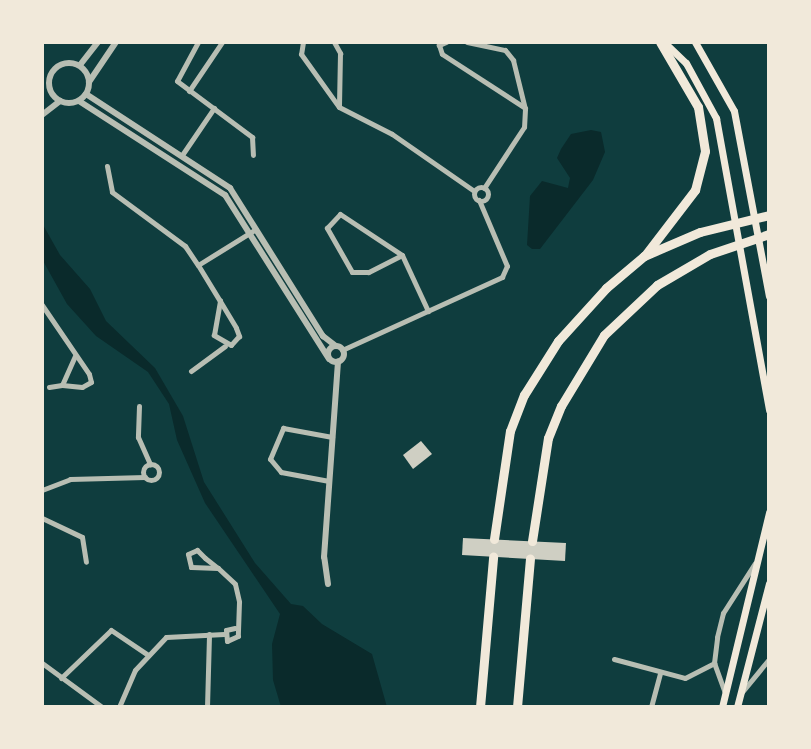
<!DOCTYPE html>
<style>
body{margin:0}
#map{position:relative;width:811px;height:749px;overflow:hidden;background:#0f3d3e;font-family:"Open Sans",sans-serif}
div>[style]{position:absolute}
.water>*{inset:0;background:#0a2a2b}
.building>*{inset:0;background:#cfcfc3}
.minor>*{height:5px;margin:-2.5px;padding:0 2.5px;transform-origin:2.5px;border-radius:2.5px;background:#b8beb3}
.minor>.ring{margin:-2.5px;padding:0;box-sizing:content-box;background:none;border:5px solid #b8beb3;border-radius:50%}
.tertiary>*{height:6px;margin:-3px;padding:0 3px;transform-origin:3px;border-radius:3px;background:#b8beb3}
.tertiary>.ring{margin:-3px;padding:0;box-sizing:content-box;background:none;border:6px solid #b8beb3;border-radius:50%}
.secondary>*{height:7px;margin:-3.5px;padding:0 3.5px;transform-origin:3.5px;border-radius:3.5px;background:#f1e9da}
.motorway>*{height:9px;margin:-4.5px;padding:0 4.5px;transform-origin:4.5px;border-radius:4.5px;background:#f1e9da}
span{translate:-50% -50%;white-space:nowrap;text-align:center;line-height:1.15;-webkit-text-stroke:6px #f1e9da;paint-order:stroke}
.frame{position:absolute;inset:0;border:44px solid #f1e9da;pointer-events:none}
</style>
<div id="map">
<div class="water">
<div style="clip-path:polygon(591px 130px,601px 132px,605px 152px,593px 180px,540px 249px,532px 249px,527px 245px,530px 196px,542px 181px,568px 188px,570px 178px,557px 158px,561px 149px,571px 134px)"></div>
<div style="clip-path:polygon(42px 223px,60px 255px,90px 289px,106px 321px,155px 368px,183px 416px,204px 482px,255px 563px,291px 604px,303px 606px,322px 624px,372px 654px,387px 707px,281px 707px,273px 680px,272px 644px,280px 614px,205px 503px,177px 440px,169px 404px,148px 372px,96px 336px,67px 304px,42px 259px)"></div>
</div>
<div class="building">
<div style="clip-path:polygon(421px 441px,432px 454px,413px 469px,403px 455px)"></div>
<div style="clip-path:polygon(463px 538px,566px 543px,565px 561px,462px 555px)"></div>
</div>
<div class="minor">
<div style="left:198px;top:42px;width:44px;rotate:118.3deg"></div>
<div style="left:177px;top:81px;width:94px;rotate:36.7deg"></div>
<div style="left:252px;top:137px;width:18px;rotate:87deg"></div>
<div style="left:303px;top:42px;width:12px;rotate:99deg"></div>
<div style="left:301px;top:54px;width:65px;rotate:54.4deg"></div>
<div style="left:339px;top:107px;width:59px;rotate:27deg"></div>
<div style="left:392px;top:134px;width:100px;rotate:34.8deg"></div>
<div style="left:334px;top:42px;width:13px;rotate:61deg"></div>
<div style="left:340px;top:53px;width:53px;rotate:91.1deg"></div>
<div style="left:446px;top:42px;width:8px;rotate:157deg"></div>
<div style="left:439px;top:45px;width:9px;rotate:72deg"></div>
<div style="left:442px;top:54px;width:99px;rotate:33deg"></div>
<div style="left:467px;top:42px;width:39px;rotate:12deg"></div>
<div style="left:505px;top:50px;width:13px;rotate:51deg"></div>
<div style="left:513px;top:60px;width:50px;rotate:76.2deg"></div>
<div style="left:525px;top:109px;width:18px;rotate:93deg"></div>
<div style="left:524px;top:127px;width:73px;rotate:123.3deg"></div>
<div style="left:189px;top:91px;width:59px;rotate:-56deg"></div>
<div style="left:182px;top:155px;width:57px;rotate:-55.8deg"></div>
<div style="left:107px;top:166px;width:26px;rotate:79deg"></div>
<div style="left:112px;top:192px;width:91px;rotate:36.5deg"></div>
<div style="left:185px;top:246px;width:23px;rotate:56deg"></div>
<div style="left:198px;top:265px;width:42px;rotate:58.6deg"></div>
<div style="left:220px;top:301px;width:31px;rotate:59deg"></div>
<div style="left:236px;top:328px;width:9px;rotate:69deg"></div>
<div style="left:239px;top:336px;width:12px;rotate:132deg"></div>
<div style="left:231px;top:345px;width:20px;rotate:-150deg"></div>
<div style="left:214px;top:335px;width:35px;rotate:-80deg"></div>
<div class="ring" style="left:474px;top:187px;width:9px;height:9px"></div>
<div style="left:402px;top:255px;width:38px;rotate:153deg"></div>
<div style="left:368px;top:272px;width:16px;rotate:180deg"></div>
<div style="left:352px;top:272px;width:51px;rotate:-119.6deg"></div>
<div style="left:327px;top:228px;width:19px;rotate:-47deg"></div>
<div style="left:340px;top:214px;width:74px;rotate:33.5deg"></div>
<div style="left:402px;top:255px;width:62px;rotate:65.1deg"></div>
<div style="left:198px;top:265px;width:68px;rotate:-31.8deg"></div>
<div style="left:42px;top:305px;width:83px;rotate:55.7deg"></div>
<div style="left:89px;top:374px;width:8px;rotate:76deg"></div>
<div style="left:91px;top:382px;width:10px;rotate:151deg"></div>
<div style="left:82px;top:387px;width:20px;rotate:-174deg"></div>
<div style="left:62px;top:385px;width:32px;rotate:-66deg"></div>
<div style="left:342px;top:350px;width:176px;rotate:-24.5deg"></div>
<div style="left:502px;top:277px;width:12px;rotate:-66deg"></div>
<div style="left:507px;top:266px;width:72px;rotate:-113deg"></div>
<div style="left:191px;top:371px;width:42px;rotate:-36.3deg"></div>
<div style="left:49px;top:387px;width:13px;rotate:-9deg"></div>
<div style="left:139px;top:406px;width:31px;rotate:92deg"></div>
<div style="left:138px;top:437px;width:30px;rotate:66deg"></div>
<div class="ring" style="left:143px;top:464px;width:11px;height:11px"></div>
<div style="left:329px;top:481px;width:49px;rotate:-169.4deg"></div>
<div style="left:281px;top:472px;width:17px;rotate:-130deg"></div>
<div style="left:270px;top:459px;width:34px;rotate:-67deg"></div>
<div style="left:283px;top:428px;width:50px;rotate:10.4deg"></div>
<div style="left:42px;top:490px;width:30px;rotate:-21deg"></div>
<div style="left:70px;top:479px;width:75px;rotate:-1.5deg"></div>
<div style="left:42px;top:518px;width:44px;rotate:25.4deg"></div>
<div style="left:82px;top:537px;width:25px;rotate:81deg"></div>
<div style="left:197px;top:550px;width:11px;rotate:45deg"></div>
<div style="left:205px;top:558px;width:16px;rotate:38deg"></div>
<div style="left:218px;top:568px;width:27px;rotate:-178deg"></div>
<div style="left:191px;top:567px;width:13px;rotate:-103deg"></div>
<div style="left:188px;top:554px;width:10px;rotate:-24deg"></div>
<div style="left:218px;top:568px;width:23px;rotate:43deg"></div>
<div style="left:235px;top:584px;width:18px;rotate:77deg"></div>
<div style="left:239px;top:602px;width:34px;rotate:92deg"></div>
<div style="left:238px;top:636px;width:12px;rotate:156deg"></div>
<div style="left:227px;top:641px;width:11px;rotate:-95deg"></div>
<div style="left:226px;top:630px;width:9px;rotate:-13deg"></div>
<div style="left:614px;top:659px;width:73px;rotate:15deg"></div>
<div style="left:685px;top:678px;width:33px;rotate:-27deg"></div>
<div style="left:42px;top:663px;width:74px;rotate:36.3deg"></div>
<div style="left:61px;top:678px;width:69px;rotate:-43.8deg"></div>
<div style="left:111px;top:630px;width:45px;rotate:34deg"></div>
<div style="left:742px;top:692px;width:43px;rotate:-50.7deg"></div>
<div style="left:725px;top:693px;width:32px;rotate:-110deg"></div>
<div style="left:714px;top:663px;width:26px;rotate:-83deg"></div>
<div style="left:717px;top:637px;width:25px;rotate:-76deg"></div>
<div style="left:723px;top:613px;width:59px;rotate:-57.4deg"></div>
<div style="left:119px;top:707px;width:40px;rotate:-66.6deg"></div>
<div style="left:135px;top:670px;width:45px;rotate:-46.8deg"></div>
<div style="left:166px;top:637px;width:58px;rotate:-3deg"></div>
<div style="left:207px;top:707px;width:73px;rotate:-88.4deg"></div>
<div style="left:651px;top:707px;width:35px;rotate:-75deg"></div>
</div>
<div class="tertiary">
<div class="ring" style="left:49px;top:63px;width:34px;height:34px"></div>
<div style="left:80px;top:65px;width:29px;rotate:-52deg"></div>
<div style="left:89px;top:82px;width:48px;rotate:-56deg"></div>
<div style="left:86px;top:94px;width:172px;rotate:33.1deg"></div>
<div style="left:230px;top:188px;width:175px;rotate:57.9deg"></div>
<div style="left:323px;top:336px;width:16px;rotate:38deg"></div>
<div style="left:79px;top:101px;width:174px;rotate:32.8deg"></div>
<div style="left:225px;top:195px;width:194px;rotate:57.6deg"></div>
<div style="left:42px;top:115px;width:23px;rotate:-38deg"></div>
<div class="ring" style="left:328px;top:346px;width:10px;height:10px"></div>
<div style="left:328px;top:584px;width:27px;rotate:-98deg"></div>
<div style="left:324px;top:557px;width:196px;rotate:-85.9deg"></div>
</div>
<div class="secondary">
<div style="left:664px;top:42px;width:30px;rotate:44deg"></div>
<div style="left:686px;top:63px;width:63px;rotate:61.4deg"></div>
<div style="left:716px;top:118px;width:297px;rotate:79.7deg"></div>
<div style="left:695px;top:42px;width:79px;rotate:60.5deg"></div>
<div style="left:734px;top:111px;width:188px;rotate:79.3deg"></div>
<div style="left:722px;top:707px;width:201px;rotate:-76.4deg"></div>
<div style="left:737px;top:707px;width:128px;rotate:-75.5deg"></div>
</div>
<div class="motorway">
<div style="left:646px;top:254px;width:81px;rotate:-52.6deg"></div>
<div style="left:695px;top:190px;width:40px;rotate:-75.6deg"></div>
<div style="left:705px;top:151px;width:45px;rotate:-99deg"></div>
<div style="left:698px;top:107px;width:75px;rotate:-120.3deg"></div>
<div style="left:494px;top:539px;width:109px;rotate:-81.6deg"></div>
<div style="left:510px;top:431px;width:39px;rotate:-69deg"></div>
<div style="left:524px;top:395px;width:64px;rotate:-57.8deg"></div>
<div style="left:558px;top:341px;width:72px;rotate:-47.8deg"></div>
<div style="left:606px;top:288px;width:50px;rotate:-40.1deg"></div>
<div style="left:644px;top:256px;width:61px;rotate:-23.2deg"></div>
<div style="left:700px;top:232px;width:71px;rotate:-13.8deg"></div>
<div style="left:532px;top:541px;width:104px;rotate:-81.2deg"></div>
<div style="left:548px;top:438px;width:35px;rotate:-68deg"></div>
<div style="left:561px;top:406px;width:83px;rotate:-58.8deg"></div>
<div style="left:604px;top:335px;width:73px;rotate:-43.3deg"></div>
<div style="left:657px;top:285px;width:61px;rotate:-30.3deg"></div>
<div style="left:710px;top:254px;width:62px;rotate:-18.7deg"></div>
<div style="left:480px;top:707px;width:151px;rotate:-85deg"></div>
<div style="left:517px;top:707px;width:149px;rotate:-85deg"></div>
</div>
<div class="frame"></div>
</div>
